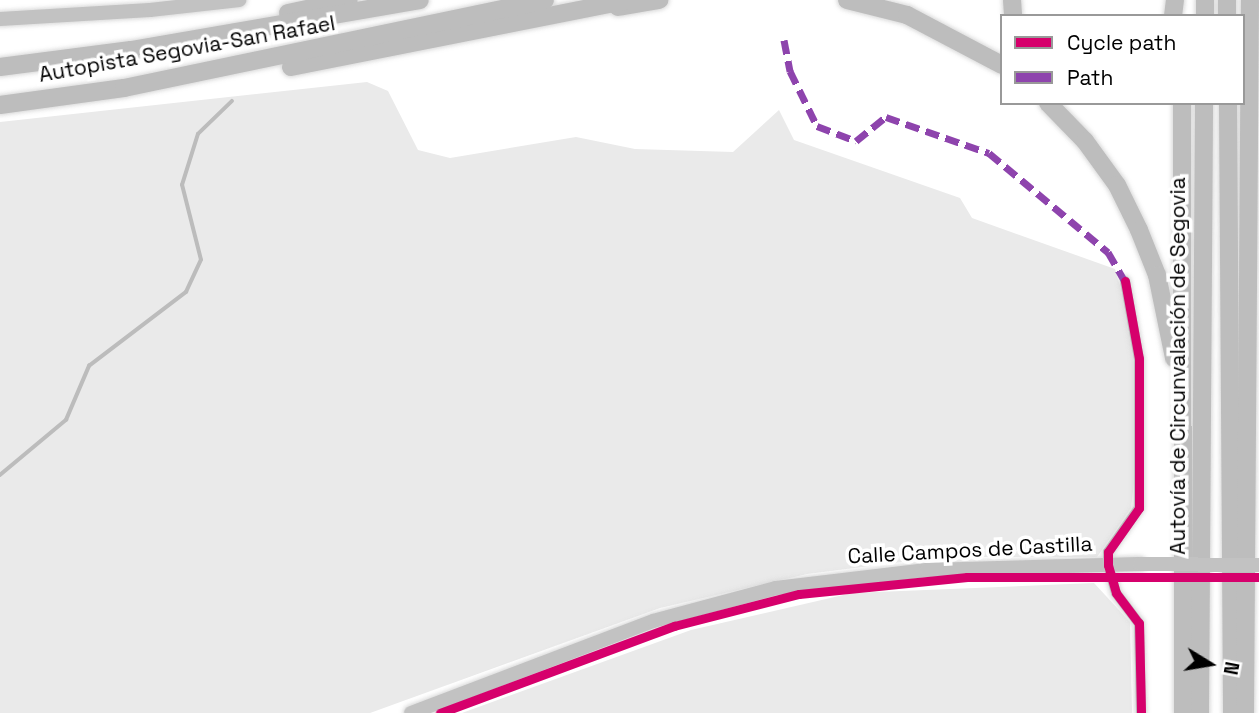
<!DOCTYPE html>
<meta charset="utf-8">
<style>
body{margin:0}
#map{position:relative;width:1259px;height:713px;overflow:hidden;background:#fff;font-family:"Space Grotesk",sans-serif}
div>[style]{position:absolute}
.green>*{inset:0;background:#eaeaea}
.stream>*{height:3.5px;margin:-1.75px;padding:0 1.75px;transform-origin:1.75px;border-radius:1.75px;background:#bcbcbc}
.roads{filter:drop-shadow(0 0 2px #dbdbdb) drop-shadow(0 0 2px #dbdbdb)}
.street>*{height:10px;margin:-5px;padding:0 5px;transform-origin:5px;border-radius:5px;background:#bebebe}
.secondary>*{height:14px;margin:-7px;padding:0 7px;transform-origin:7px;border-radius:7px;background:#c2c2c2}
.highway>*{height:18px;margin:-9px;padding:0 9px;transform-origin:9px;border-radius:9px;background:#bdbdbd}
.secondary-bridge>*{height:14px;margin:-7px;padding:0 7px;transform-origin:7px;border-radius:7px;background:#c2c2c2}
.quiet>*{height:7px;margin-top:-3.5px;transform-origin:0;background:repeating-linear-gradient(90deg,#8e44ad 0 14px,transparent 0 21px)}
.cycleway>*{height:9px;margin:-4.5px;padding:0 4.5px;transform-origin:4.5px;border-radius:4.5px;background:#d6006c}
span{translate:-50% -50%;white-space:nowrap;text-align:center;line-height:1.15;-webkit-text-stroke:7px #fff;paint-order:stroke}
.street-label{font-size:21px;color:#000}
.legend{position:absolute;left:1000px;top:14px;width:245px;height:91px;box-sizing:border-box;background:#fff;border:2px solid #999;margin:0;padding:9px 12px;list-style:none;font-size:21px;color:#000}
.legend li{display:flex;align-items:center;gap:14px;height:35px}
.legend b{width:35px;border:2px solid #999}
.north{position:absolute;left:1175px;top:629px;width:70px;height:70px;-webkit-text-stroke:5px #fff;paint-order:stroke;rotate:101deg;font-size:19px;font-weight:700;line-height:28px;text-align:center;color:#000}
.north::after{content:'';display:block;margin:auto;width:24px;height:32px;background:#000;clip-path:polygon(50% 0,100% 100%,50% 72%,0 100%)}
</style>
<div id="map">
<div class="green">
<div style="clip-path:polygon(367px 82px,388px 91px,418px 150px,450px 158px,576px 137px,635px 149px,733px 152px,779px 110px,794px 140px,960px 198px,972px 218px,1115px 269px,1135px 337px,1135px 475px,1131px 508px,1097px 557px,941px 557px,807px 574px,660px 608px,370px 713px,0 713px,0 122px)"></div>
<div style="clip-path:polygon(1094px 583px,1130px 622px,1132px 713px,462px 713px,691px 630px,852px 593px)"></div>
</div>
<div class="stream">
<div style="left:0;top:475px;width:86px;rotate:-39.8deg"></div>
<div style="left:66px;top:420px;width:59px;rotate:-66.9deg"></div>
<div style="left:89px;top:366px;width:122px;rotate:-37.3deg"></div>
<div style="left:186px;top:292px;width:35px;rotate:-65deg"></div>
<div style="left:201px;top:260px;width:77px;rotate:-104.2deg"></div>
<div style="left:182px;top:185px;width:53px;rotate:-72.6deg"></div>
<div style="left:198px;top:134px;width:47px;rotate:-44.1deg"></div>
</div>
<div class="roads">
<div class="street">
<div style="left:1125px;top:281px;width:79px;rotate:79.8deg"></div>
<div style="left:1139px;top:359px;width:149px;rotate:90deg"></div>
<div style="left:1139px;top:508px;width:54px;rotate:125.2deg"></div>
<div style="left:1108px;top:552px;width:13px;rotate:90deg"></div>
<div style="left:1108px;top:565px;width:29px;rotate:74deg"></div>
<div style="left:1116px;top:593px;width:38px;rotate:53deg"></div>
<div style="left:1139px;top:623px;width:90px;rotate:88.7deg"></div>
</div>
<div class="secondary">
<div style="left:0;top:19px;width:150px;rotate:-3.4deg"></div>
<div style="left:150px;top:10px;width:90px;rotate:-6.4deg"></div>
<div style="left:411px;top:713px;width:259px;rotate:-20.8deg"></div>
<div style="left:653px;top:621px;width:127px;rotate:-15deg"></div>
<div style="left:776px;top:588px;width:152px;rotate:-6.8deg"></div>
<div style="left:927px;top:570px;width:213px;rotate:-1.6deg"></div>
</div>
<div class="highway">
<div style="left:847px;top:0;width:62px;rotate:14deg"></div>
<div style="left:907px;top:15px;width:107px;rotate:27.8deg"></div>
<div style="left:1012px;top:0;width:16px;rotate:86deg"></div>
<div style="left:1227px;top:0;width:16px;rotate:90deg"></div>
<div style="left:618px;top:7px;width:42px;rotate:-9.7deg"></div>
<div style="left:288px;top:13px;width:62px;rotate:-12deg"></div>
<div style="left:1173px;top:16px;width:16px;rotate:-83deg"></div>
<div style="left:1205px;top:16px;width:16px;rotate:-90deg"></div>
<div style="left:0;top:67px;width:132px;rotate:-7.4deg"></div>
<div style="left:131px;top:50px;width:293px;rotate:-9.8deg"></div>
<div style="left:291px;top:67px;width:345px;rotate:-11.2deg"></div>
<div style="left:1048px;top:103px;width:53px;rotate:45.8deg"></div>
<div style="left:1085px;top:141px;width:54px;rotate:54deg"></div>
<div style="left:1117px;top:185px;width:50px;rotate:63.9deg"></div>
<div style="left:1139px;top:230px;width:48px;rotate:68.2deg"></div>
<div style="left:1157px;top:275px;width:85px;rotate:78.4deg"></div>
<div style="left:1182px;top:103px;width:610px;rotate:89.91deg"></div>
<div style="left:1228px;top:103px;width:610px;rotate:89.62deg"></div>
<div style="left:0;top:105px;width:125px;rotate:-7.8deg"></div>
<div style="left:124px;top:88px;width:430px;rotate:-11.8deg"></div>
<div style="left:1200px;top:713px;width:610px;rotate:-89.62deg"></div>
<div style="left:1245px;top:713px;width:713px;rotate:-89.6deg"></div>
</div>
</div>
<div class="secondary-bridge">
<div style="left:1140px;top:564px;width:119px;rotate:0.5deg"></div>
</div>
<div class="quiet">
<div style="left:784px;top:40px;width:32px;rotate:79deg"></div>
<div style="left:790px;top:71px;width:61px;rotate:63.9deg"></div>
<div style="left:817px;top:126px;width:42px;rotate:21deg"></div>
<div style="left:856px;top:141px;width:38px;rotate:-39deg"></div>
<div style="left:886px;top:117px;width:109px;rotate:19.3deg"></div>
<div style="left:989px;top:153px;width:155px;rotate:39.8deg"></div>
<div style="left:1108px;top:252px;width:34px;rotate:60deg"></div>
</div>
<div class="cycleway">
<div style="left:1125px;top:281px;width:79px;rotate:79.8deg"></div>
<div style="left:1139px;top:359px;width:149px;rotate:90deg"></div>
<div style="left:1139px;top:508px;width:54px;rotate:125.2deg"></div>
<div style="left:1108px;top:552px;width:13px;rotate:90deg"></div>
<div style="left:1108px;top:565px;width:29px;rotate:74deg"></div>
<div style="left:1116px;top:593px;width:38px;rotate:53deg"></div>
<div style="left:1139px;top:623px;width:90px;rotate:88.7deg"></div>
<div style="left:440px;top:713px;width:250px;rotate:-20.4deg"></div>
<div style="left:674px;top:626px;width:129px;rotate:-14.4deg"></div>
<div style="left:799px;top:594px;width:169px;rotate:-5.8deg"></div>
<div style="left:967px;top:577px;width:292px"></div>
</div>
<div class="street-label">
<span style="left:187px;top:49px;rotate:-10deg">Autopista Segovia-San Rafael</span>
<span style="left:1178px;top:366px;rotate:-90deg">Autovía de Circunvalación de Segovia</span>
<span style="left:970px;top:550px;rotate:-3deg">Calle Campos de Castilla</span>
</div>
<ul class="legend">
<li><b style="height:9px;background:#d6006c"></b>Cycle path</li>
<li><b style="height:9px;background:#8e44ad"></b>Path</li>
</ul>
<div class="north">N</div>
</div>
